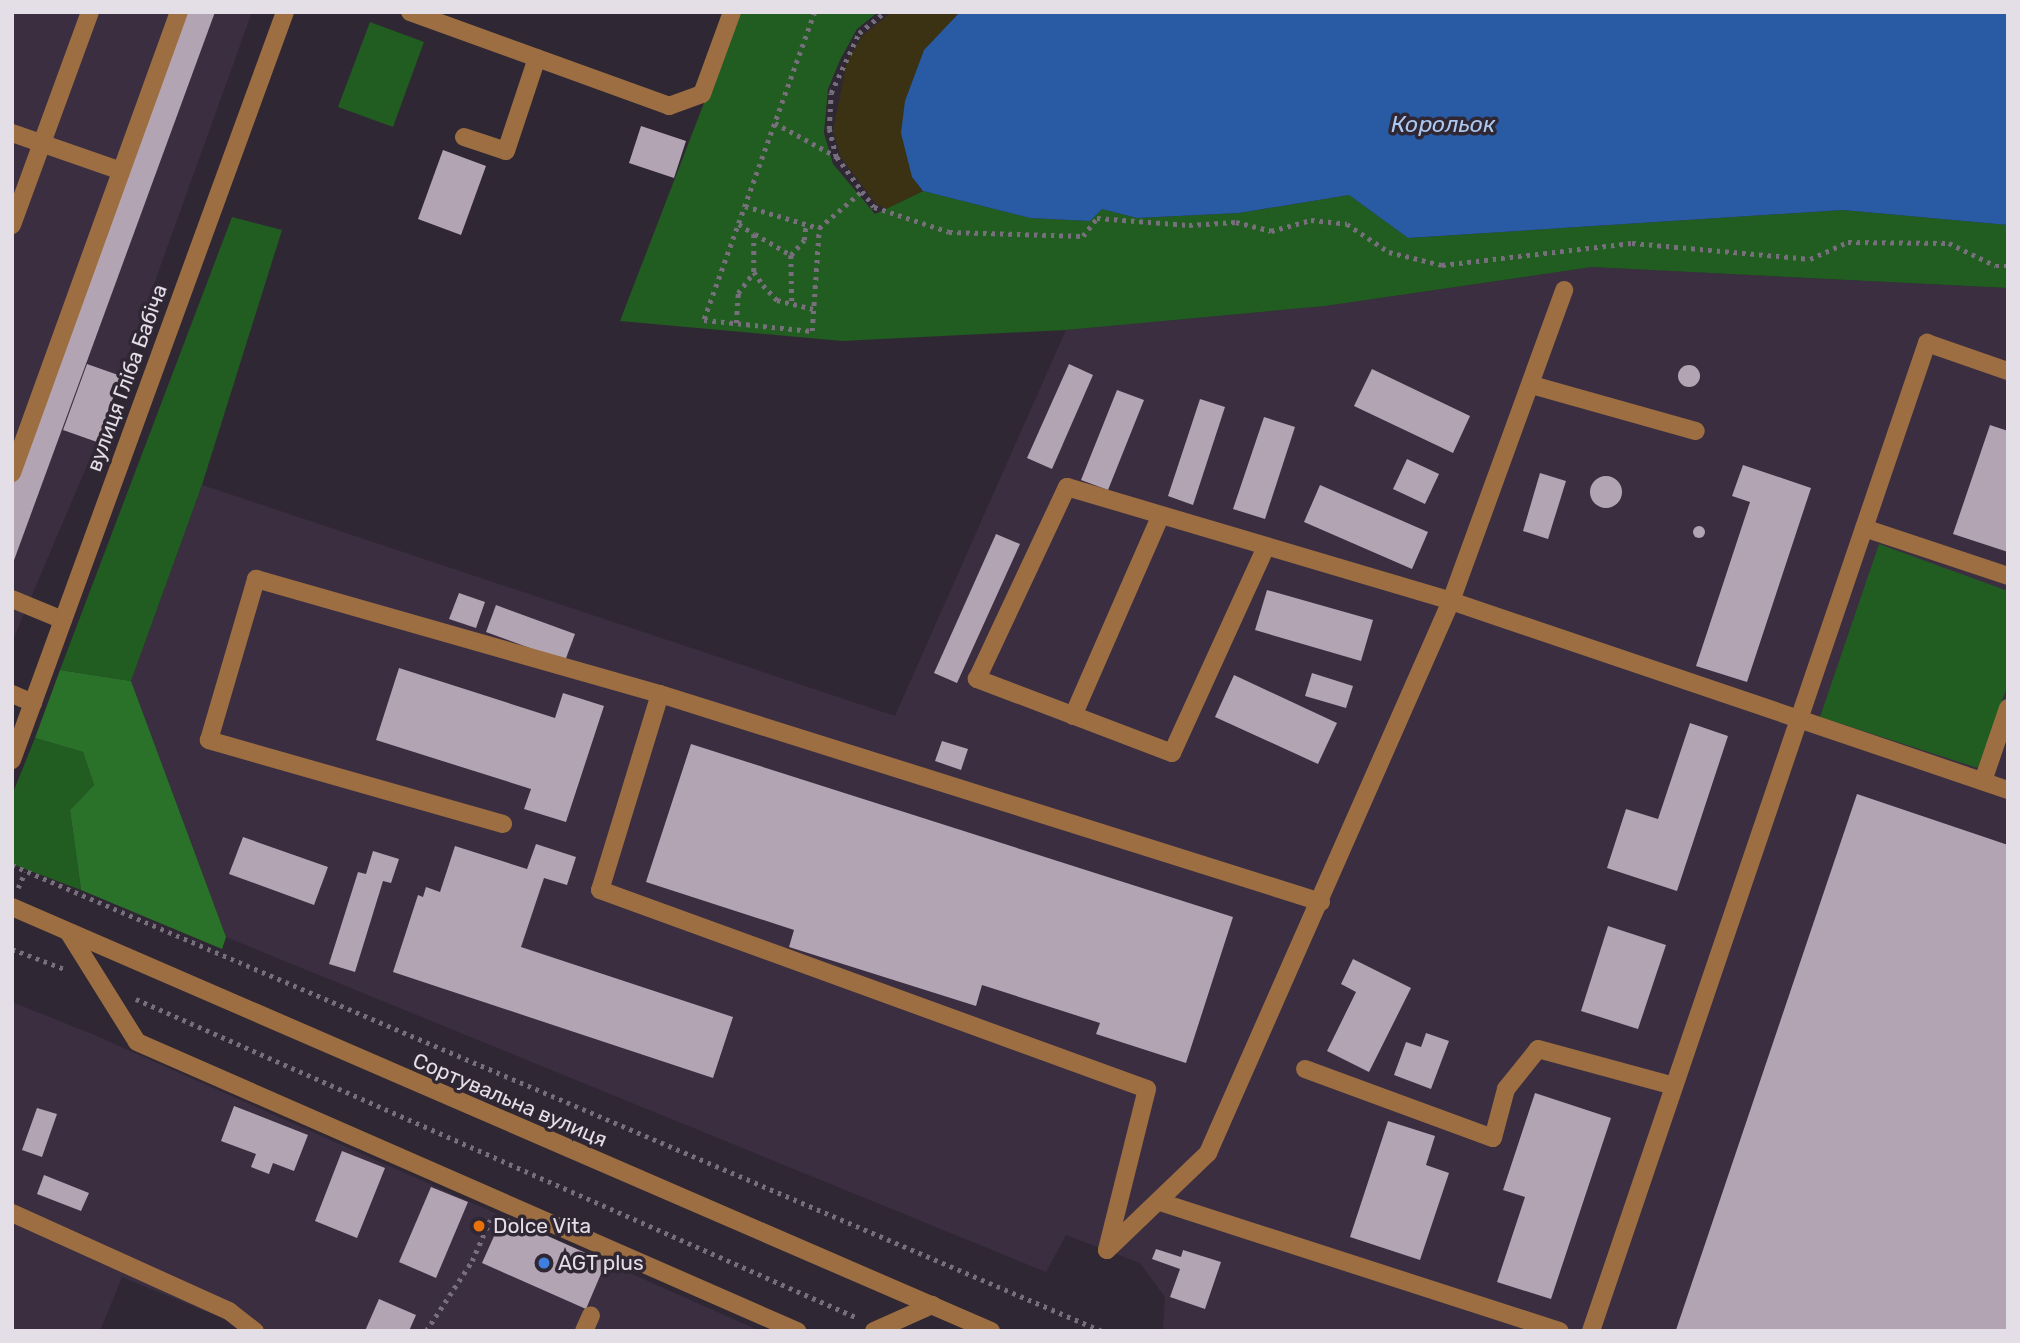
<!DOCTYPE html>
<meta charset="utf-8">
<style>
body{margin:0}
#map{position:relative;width:2020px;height:1343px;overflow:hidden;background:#302734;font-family:Rubik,sans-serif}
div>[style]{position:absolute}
.built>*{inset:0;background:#3b2e41}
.green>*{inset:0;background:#215c20}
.forest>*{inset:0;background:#2a7229}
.sand>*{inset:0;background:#3a3212}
.water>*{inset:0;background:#285ba3}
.building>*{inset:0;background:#b2a4b2}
.round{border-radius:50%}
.path>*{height:4.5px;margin-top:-2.25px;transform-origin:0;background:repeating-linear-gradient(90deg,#776f7b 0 3.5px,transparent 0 8.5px)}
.minor>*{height:18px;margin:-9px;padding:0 9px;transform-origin:9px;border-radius:9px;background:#9c6e41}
.dots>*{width:19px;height:19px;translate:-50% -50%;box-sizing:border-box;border:4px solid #302734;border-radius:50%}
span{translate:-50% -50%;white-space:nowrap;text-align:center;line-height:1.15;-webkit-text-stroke:7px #302734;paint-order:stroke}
.street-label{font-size:21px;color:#e4dee7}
.poi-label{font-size:21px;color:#e4dee7}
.left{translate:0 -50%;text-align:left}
.water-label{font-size:23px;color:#acc8f0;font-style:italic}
.frame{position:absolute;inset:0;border:14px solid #e4dee7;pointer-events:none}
</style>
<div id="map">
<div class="built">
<div style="clip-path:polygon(12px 12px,252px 12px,97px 442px,12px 642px)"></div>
<div style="clip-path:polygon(1592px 267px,2008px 288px,2008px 1331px,1168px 1331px,1163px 1328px,1165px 1297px,1140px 1263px,1066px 1235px,1046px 1272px,226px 937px,131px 681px,202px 485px,895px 716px,1066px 330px,1325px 306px)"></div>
<div style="clip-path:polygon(12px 1002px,92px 1034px,760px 1331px,253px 1331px,122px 1277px,100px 1331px,12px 1331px)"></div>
</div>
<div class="green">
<div style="clip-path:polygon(739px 12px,878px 12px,857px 29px,840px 60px,828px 89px,824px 133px,833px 164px,875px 214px,923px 191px,1030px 218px,1090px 221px,1102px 209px,1137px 218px,1239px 213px,1349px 195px,1408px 238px,1843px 210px,2008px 225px,2008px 288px,1592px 267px,1325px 306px,1066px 330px,842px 341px,620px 321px)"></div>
<div style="clip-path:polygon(370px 22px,424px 42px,393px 127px,338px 107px)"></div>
<div style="clip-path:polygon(232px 217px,282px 230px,202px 485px,131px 681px,60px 670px)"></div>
<div style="clip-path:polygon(1879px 544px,2008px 591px,2008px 684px,1978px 768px,1820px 717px)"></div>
<div style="clip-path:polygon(35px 738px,83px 752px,94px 785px,70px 810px,81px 890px,12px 864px,12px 795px)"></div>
</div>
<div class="forest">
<div style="clip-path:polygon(60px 670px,131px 681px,226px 937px,222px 949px,81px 890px,70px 810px,94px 785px,83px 752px,35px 738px)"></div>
</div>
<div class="sand">
<div style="clip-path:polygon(892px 12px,960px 12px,924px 50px,905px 101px,912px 177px,923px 191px,886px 209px,876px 204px,840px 156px,833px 130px,847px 61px,863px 35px)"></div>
</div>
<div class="water">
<div style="clip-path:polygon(960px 12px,2008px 12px,2008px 225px,1843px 210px,1408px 238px,1349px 195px,1239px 213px,1137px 218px,1102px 209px,1090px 221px,1030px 218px,923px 191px,912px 177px,901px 133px,905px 101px,924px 50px)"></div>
</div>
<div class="building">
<div style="clip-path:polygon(185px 12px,215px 12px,13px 563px,12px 482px)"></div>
<div style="clip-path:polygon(641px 126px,686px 141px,674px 178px,629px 163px)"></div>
<div style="clip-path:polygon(443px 150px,486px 166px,461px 235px,418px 219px)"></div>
<div style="clip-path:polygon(87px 364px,121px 376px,97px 442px,63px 430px)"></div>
<div style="clip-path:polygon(1069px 364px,1093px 375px,1052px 469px,1027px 458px)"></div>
<div class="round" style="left:1678px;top:365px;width:22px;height:22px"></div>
<div style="clip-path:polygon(1372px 369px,1470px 416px,1453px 453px,1354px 406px)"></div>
<div style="clip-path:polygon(1117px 390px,1144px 400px,1108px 490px,1081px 480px)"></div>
<div style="clip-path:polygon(1200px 399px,1225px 407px,1193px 505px,1168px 496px)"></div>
<div style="clip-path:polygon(1264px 417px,1295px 427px,1265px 519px,1233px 509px)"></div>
<div style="clip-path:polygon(1990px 425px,2008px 431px,2008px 552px,1953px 534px)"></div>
<div style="clip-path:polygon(1407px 459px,1439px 474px,1425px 504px,1393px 489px)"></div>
<div style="clip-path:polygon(1743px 465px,1811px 488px,1747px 682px,1696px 666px,1750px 502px,1732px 496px)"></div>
<div style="clip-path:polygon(1540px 473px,1566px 481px,1548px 539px,1523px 531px)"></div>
<div class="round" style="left:1590px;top:476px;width:32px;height:32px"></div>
<div style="clip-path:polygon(1320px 485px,1428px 532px,1412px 569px,1304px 522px)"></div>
<div class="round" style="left:1693px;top:526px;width:12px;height:12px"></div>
<div style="clip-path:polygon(996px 534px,1020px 544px,957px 683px,934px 673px)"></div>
<div style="clip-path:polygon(1267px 590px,1373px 620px,1361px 661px,1255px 630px)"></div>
<div style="clip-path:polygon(459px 593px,485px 602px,476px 628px,449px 619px)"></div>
<div style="clip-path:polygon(496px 605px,575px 634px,565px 661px,486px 632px)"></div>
<div style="clip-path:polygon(399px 668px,555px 718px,563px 693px,604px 706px,566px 822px,524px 809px,531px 789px,376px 740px)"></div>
<div style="clip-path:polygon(1312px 673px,1353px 686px,1346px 708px,1305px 696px)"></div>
<div style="clip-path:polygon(1234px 675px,1337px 723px,1318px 764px,1215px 717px)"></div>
<div style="clip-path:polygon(1690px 723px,1728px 736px,1677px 891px,1607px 868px,1626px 809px,1658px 819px)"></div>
<div style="clip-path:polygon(942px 741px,968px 749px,961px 770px,935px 761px)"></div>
<div style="clip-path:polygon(691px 744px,1233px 917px,1186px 1063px,1096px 1034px,1100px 1023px,982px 985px,976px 1006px,789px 947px,794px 930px,646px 882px)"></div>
<div style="clip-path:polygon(1857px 794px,2008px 845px,2008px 1331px,1676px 1330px)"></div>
<div style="clip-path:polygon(243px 837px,328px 867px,314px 905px,229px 874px)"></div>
<div style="clip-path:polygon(536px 844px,576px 857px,567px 885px,544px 878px,521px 947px,733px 1017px,713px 1078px,393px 972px,418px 895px,423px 897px,426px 887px,440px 892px,455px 846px,527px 869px)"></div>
<div style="clip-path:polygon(373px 851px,399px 859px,391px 883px,383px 881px,355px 972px,329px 964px,358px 872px,366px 874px)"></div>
<div style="clip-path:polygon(1608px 926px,1666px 945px,1638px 1029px,1581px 1011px)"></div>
<div style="clip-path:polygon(1353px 959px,1411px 988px,1369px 1072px,1327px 1051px,1356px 992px,1341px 984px)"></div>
<div style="clip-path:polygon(1426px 1033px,1449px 1041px,1431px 1089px,1394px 1075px,1406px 1042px,1421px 1047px)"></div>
<div style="clip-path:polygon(1535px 1093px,1611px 1118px,1551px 1299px,1497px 1282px,1525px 1197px,1503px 1190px)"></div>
<div style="clip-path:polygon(234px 1106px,308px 1135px,294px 1171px,273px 1163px,269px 1174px,251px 1167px,256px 1154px,221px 1141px)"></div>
<div style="clip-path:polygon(37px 1108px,57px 1114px,42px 1157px,22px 1150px)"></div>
<div style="clip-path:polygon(1388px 1121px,1435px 1136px,1426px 1165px,1449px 1173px,1420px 1260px,1350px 1237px)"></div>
<div style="clip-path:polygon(342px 1151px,385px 1168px,357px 1238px,315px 1221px)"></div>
<div style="clip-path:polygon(44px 1175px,89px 1193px,81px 1211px,37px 1194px)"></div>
<div style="clip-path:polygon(431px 1187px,468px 1202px,436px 1278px,399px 1262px)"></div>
<div style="clip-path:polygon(503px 1216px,606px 1262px,586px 1309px,482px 1263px)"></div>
<div style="clip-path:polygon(1156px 1249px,1181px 1257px,1183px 1250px,1221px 1262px,1205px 1309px,1170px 1297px,1180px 1269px,1152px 1259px)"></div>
<div style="clip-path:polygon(379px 1299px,416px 1315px,409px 1331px,365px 1331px)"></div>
</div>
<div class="path">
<div style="left:815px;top:12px;width:327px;rotate:109.8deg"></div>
<div style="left:704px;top:320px;width:109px;rotate:5.8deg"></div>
<div style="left:812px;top:331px;width:103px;rotate:-86.1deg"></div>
<div style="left:775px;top:123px;width:71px;rotate:28.7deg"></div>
<div style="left:837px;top:157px;width:62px;rotate:53.5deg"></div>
<div style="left:874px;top:207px;width:79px;rotate:18.4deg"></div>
<div style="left:949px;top:232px;width:134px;rotate:1.7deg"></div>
<div style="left:1083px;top:236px;width:23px;rotate:-52deg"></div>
<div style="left:1097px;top:218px;width:92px;rotate:4.4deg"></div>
<div style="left:1189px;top:225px;width:47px;rotate:-3.7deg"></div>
<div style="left:1236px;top:222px;width:36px;rotate:14deg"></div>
<div style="left:1271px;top:231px;width:41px;rotate:-15.4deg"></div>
<div style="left:1311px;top:220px;width:36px;rotate:6deg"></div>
<div style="left:1347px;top:224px;width:50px;rotate:33.7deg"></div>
<div style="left:1389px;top:252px;width:55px;rotate:13.8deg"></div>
<div style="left:1442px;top:265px;width:191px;rotate:-6.6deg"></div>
<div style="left:1632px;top:243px;width:179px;rotate:5.1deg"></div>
<div style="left:1810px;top:259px;width:42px;rotate:-24.1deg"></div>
<div style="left:1848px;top:242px;width:101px;rotate:0.6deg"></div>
<div style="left:1949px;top:243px;width:52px;rotate:26.1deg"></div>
<div style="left:1996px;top:266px;width:12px"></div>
<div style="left:836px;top:157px;width:29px;rotate:-104deg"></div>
<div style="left:829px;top:129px;width:36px;rotate:-87deg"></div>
<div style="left:831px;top:93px;width:66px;rotate:-65deg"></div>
<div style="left:859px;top:33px;width:33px;rotate:-39deg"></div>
<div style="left:745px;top:206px;width:77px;rotate:16.6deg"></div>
<div style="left:819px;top:228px;width:55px;rotate:-40.6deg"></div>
<div style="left:739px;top:224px;width:18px;rotate:34deg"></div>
<div style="left:754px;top:234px;width:38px;rotate:90deg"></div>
<div style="left:754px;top:272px;width:16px;rotate:55deg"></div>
<div style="left:763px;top:285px;width:21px;rotate:47deg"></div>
<div style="left:777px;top:300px;width:37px;rotate:14deg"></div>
<div style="left:755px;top:234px;width:42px;rotate:30.3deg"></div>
<div style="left:791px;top:255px;width:49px;rotate:88.8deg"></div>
<div style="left:791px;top:255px;width:20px;rotate:-49deg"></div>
<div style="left:804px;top:240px;width:16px;rotate:-83deg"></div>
<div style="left:736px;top:323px;width:30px;rotate:-86deg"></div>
<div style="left:738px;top:293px;width:26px;rotate:-53deg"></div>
<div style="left:12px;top:865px;width:1185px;rotate:23.15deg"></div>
<div style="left:18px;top:888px;width:17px;rotate:-66deg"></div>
<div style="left:12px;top:949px;width:59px;rotate:20.9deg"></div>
<div style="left:136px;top:999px;width:789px;rotate:23.84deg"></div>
<div style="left:426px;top:1331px;width:84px;rotate:-56.7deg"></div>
<div style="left:472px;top:1261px;width:45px;rotate:-66.3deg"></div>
</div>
<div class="minor">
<div style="left:410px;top:12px;width:276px;rotate:19.9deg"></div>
<div style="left:669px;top:106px;width:35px;rotate:-20deg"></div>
<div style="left:702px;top:94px;width:87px;rotate:-69.9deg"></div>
<div style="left:12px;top:133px;width:115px;rotate:19.2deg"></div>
<div style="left:464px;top:137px;width:44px;rotate:18.4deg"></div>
<div style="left:506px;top:151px;width:98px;rotate:-71.6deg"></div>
<div style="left:12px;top:225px;width:227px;rotate:-69.9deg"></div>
<div style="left:1532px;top:385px;width:170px;rotate:15.7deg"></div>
<div style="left:12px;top:473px;width:490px;rotate:-70.1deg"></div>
<div style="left:1864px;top:528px;width:152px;rotate:18.4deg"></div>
<div style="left:1265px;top:549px;width:224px;rotate:114.5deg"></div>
<div style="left:1172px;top:753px;width:209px;rotate:-159.2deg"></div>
<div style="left:977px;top:679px;width:212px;rotate:-64.9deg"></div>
<div style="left:1067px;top:487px;width:401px;rotate:16.5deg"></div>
<div style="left:1451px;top:601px;width:588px;rotate:18.74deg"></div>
<div style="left:12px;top:599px;width:55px;rotate:22.4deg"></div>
<div style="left:12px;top:694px;width:23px;rotate:23deg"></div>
<div style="left:660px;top:694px;width:205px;rotate:107deg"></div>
<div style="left:600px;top:890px;width:582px;rotate:19.99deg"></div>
<div style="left:1147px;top:1089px;width:166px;rotate:104deg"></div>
<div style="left:1073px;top:716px;width:219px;rotate:-66.4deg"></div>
<div style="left:12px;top:760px;width:796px;rotate:-69.95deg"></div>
<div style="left:1983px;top:781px;width:77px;rotate:-71.1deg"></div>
<div style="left:503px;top:824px;width:306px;rotate:-164.1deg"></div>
<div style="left:209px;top:740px;width:168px;rotate:-73.7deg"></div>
<div style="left:256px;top:579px;width:420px;rotate:15.9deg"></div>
<div style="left:660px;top:694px;width:693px;rotate:17.47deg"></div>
<div style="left:12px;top:907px;width:1067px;rotate:23.42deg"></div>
<div style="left:69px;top:933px;width:128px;rotate:58deg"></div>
<div style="left:137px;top:1042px;width:721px;rotate:23.65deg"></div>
<div style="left:1305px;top:1069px;width:200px;rotate:20.2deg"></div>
<div style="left:1493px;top:1138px;width:51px;rotate:-75.1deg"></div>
<div style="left:1506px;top:1089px;width:51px;rotate:-51.3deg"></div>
<div style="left:1538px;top:1049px;width:141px;rotate:15.2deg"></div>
<div style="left:1160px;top:1202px;width:420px;rotate:17.9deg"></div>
<div style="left:12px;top:1213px;width:238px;rotate:24.3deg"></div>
<div style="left:229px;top:1311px;width:33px;rotate:38deg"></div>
<div style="left:1107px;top:1250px;width:140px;rotate:-43.8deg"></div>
<div style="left:1208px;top:1153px;width:603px;rotate:-66.24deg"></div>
<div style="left:1451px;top:601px;width:331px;rotate:-70deg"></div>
<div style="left:584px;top:1331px;width:17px;rotate:-66deg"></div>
<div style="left:874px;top:1331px;width:64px;rotate:-24.1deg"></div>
<div style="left:1591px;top:1331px;width:1044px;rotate:-71.22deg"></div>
<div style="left:1927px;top:343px;width:86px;rotate:19.1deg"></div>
</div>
<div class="dots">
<div style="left:479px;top:1226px;background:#e8710a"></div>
<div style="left:544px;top:1263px;background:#3f7fe0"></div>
</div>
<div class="street-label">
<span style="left:127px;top:378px;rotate:-70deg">вулиця Гліба Бабіча</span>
<span style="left:510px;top:1100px;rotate:23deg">Сортувальна вулиця</span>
</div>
<div class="poi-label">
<span class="left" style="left:493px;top:1226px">Dolce Vita</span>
<span class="left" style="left:558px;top:1263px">AGT plus</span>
</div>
<div class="water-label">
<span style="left:1443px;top:124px">Корольок</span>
</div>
<div class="frame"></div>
</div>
